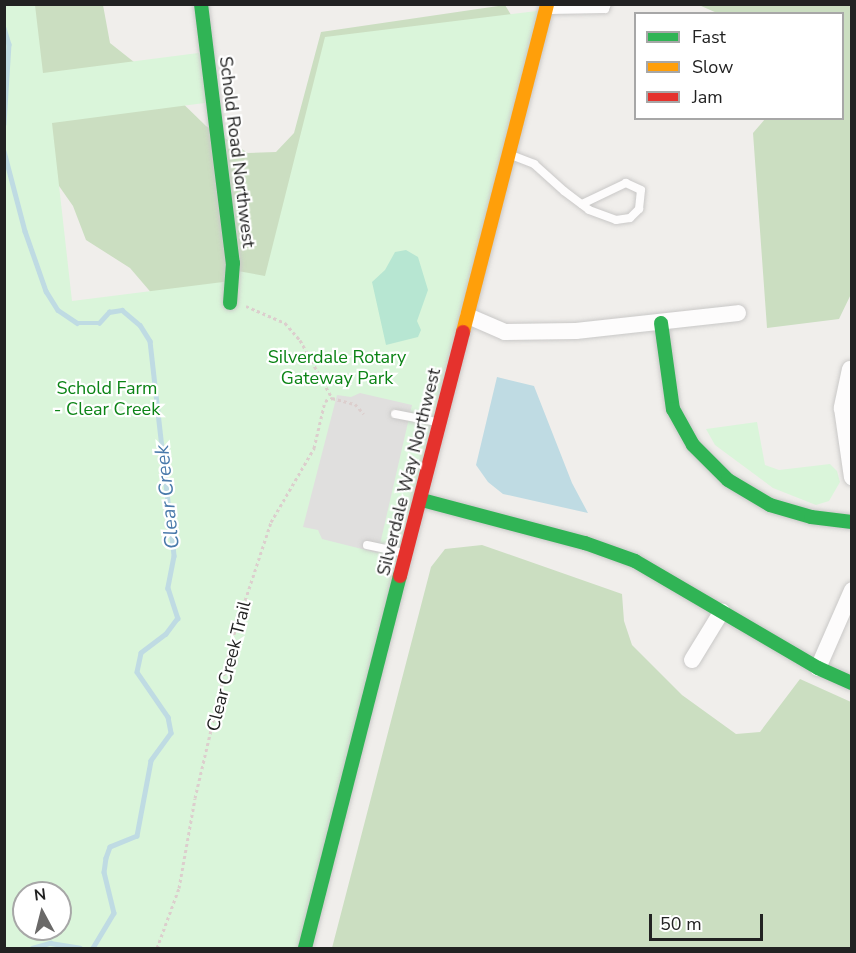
<!DOCTYPE html>
<style>
body{margin:0}
#map{position:relative;width:856px;height:953px;overflow:hidden;background:#f0eeeb;font-family:"Nunito Sans",sans-serif}
div>[style]{position:absolute}
.forest>*{inset:0;background:#cbdec1}
.park>*{inset:0;background:#daf5da}
.pitch>*{inset:0;background:#b7e6d2}
.parking>*{inset:0;background:#e0dfde}
.water>*{inset:0;background:#bfdbe3}
.stream>*{height:4.5px;margin:-2.25px;padding:0 2.25px;transform-origin:2.25px;border-radius:2.25px;background:#bfdbe3}
.path>*{height:3px;margin-top:-1.5px;transform-origin:0;background:repeating-linear-gradient(90deg,#dccecd 0 3px,transparent 0 6px)}
.roads{filter:drop-shadow(0 0 2px #c9c8c7) drop-shadow(0 0 2px #c9c8c7)}
.lane>*{height:8px;margin:-4px;padding:0 4px;transform-origin:4px;border-radius:4px;background:#fdfcfc}
.street>*{height:16px;margin:-8px;padding:0 8px;transform-origin:8px;border-radius:8px;background:#fdfcfc}
.fast>*{height:14px;margin:-7px;padding:0 7px;transform-origin:7px;border-radius:7px;background:#30b455}
.slow>*{height:14px;margin:-7px;padding:0 7px;transform-origin:7px;border-radius:7px;background:#ff9f0a}
.jam>*{height:14px;margin:-7px;padding:0 7px;transform-origin:7px;border-radius:7px;background:#e5322d}
span{translate:-50% -50%;white-space:nowrap;text-align:center;line-height:1.15;-webkit-text-stroke:4.5px #fff;paint-order:stroke}
.street-label{font-size:18px;color:#222}
.park-label{font-size:18px;color:#0c8416}
.water-label{font-size:20px;color:#4a7aab;font-style:italic}
.frame{position:absolute;inset:0;border:6px solid #222;pointer-events:none}
.legend{position:absolute;left:634px;top:12px;width:210px;height:108px;box-sizing:border-box;background:#fff;border:2px solid #a7a7a7;margin:0;padding:8px 10px;list-style:none;font-size:18px;color:#222}
.legend li{display:flex;align-items:center;gap:12px;height:30px}
.legend b{width:30px;border:2px solid #a7a7a7}
.north{position:absolute;left:12px;top:881px;width:60px;height:60px;box-sizing:border-box;background:#fff;border:2px solid #a7a7a7;border-radius:50%;rotate:353deg;font-size:16px;font-weight:700;line-height:24px;text-align:center;color:#222}
.north::after{content:'';display:block;margin:auto;width:21px;height:27px;background:#6a6968;clip-path:polygon(50% 0,100% 100%,50% 72%,0 100%)}
.scale{position:absolute;left:649px;top:914px;width:114px;height:27px;box-sizing:border-box;border:3px solid #222;border-top:0;padding-left:8px;font-size:18px;line-height:21px;white-space:nowrap;color:#222;-webkit-text-stroke:4px #fff;paint-order:stroke}
</style>
<div id="map">
<div class="forest">
<div style="clip-path:polygon(14px 5px,103px 5px,110px 43px,168px 89px,206px 126px,248px 153px,276px 152px,294px 133px,321px 32px,505px 5px,516px 23px,349px 258px,160px 303px,130px 268px,86px 240px,73px 206px,45px 166px)"></div>
<div style="clip-path:polygon(699px 5px,851px 5px,852px 292px,839px 319px,767px 328px,753px 133px,765px 119px,842px 118px,842px 14px,717px 13px)"></div>
<div style="clip-path:polygon(482px 545px,622px 594px,624px 621px,632px 645px,682px 695px,736px 734px,760px 732px,800px 679px,851px 702px,851px 948px,332px 948px,431px 567px,445px 549px)"></div>
</div>
<div class="park">
<div style="clip-path:polygon(evenodd,5px 5px,35px 5px,43px 73px,206px 52px,212px 102px,52px 123px,72px 301px,231px 281px,232px 270px,265px 276px,325px 37px,545px 10px,305px 948px,5px 948px,5px 5px,24px 893px,60px 893px,60px 929px,24px 929px,24px 893px)"></div>
<div style="clip-path:polygon(757px 422px,765px 465px,779px 470px,830px 464px,837px 471px,840px 482px,829px 501px,816px 505px,773px 488px,715px 445px,706px 429px)"></div>
</div>
<div class="pitch">
<div style="clip-path:polygon(406px 250px,418px 257px,428px 290px,417px 321px,421px 330px,418px 337px,386px 345px,372px 282px,385px 270px,395px 252px)"></div>
</div>
<div class="parking">
<div style="clip-path:polygon(360px 393px,412px 405px,378px 553px,322px 539px,318px 530px,303px 527px,337px 395px,351px 397px)"></div>
</div>
<div class="water">
<div style="clip-path:polygon(497px 377px,534px 386px,572px 483px,588px 513px,503px 494px,488px 482px,476px 465px)"></div>
</div>
<div class="stream">
<div style="left:4px;top:28px;width:17px;rotate:73deg"></div>
<div style="left:9px;top:44px;width:80px;rotate:93.6deg"></div>
<div style="left:4px;top:151px;width:83px;rotate:75.3deg"></div>
<div style="left:25px;top:231px;width:64px;rotate:70.7deg"></div>
<div style="left:46px;top:291px;width:22px;rotate:58deg"></div>
<div style="left:58px;top:310px;width:23px;rotate:34deg"></div>
<div style="left:77px;top:323px;width:22px"></div>
<div style="left:99px;top:323px;width:15px;rotate:-48deg"></div>
<div style="left:109px;top:312px;width:13px;rotate:-9deg"></div>
<div style="left:122px;top:310px;width:23px;rotate:40deg"></div>
<div style="left:140px;top:325px;width:19px;rotate:58deg"></div>
<div style="left:150px;top:341px;width:216px;rotate:83.6deg"></div>
<div style="left:174px;top:556px;width:33px;rotate:101deg"></div>
<div style="left:168px;top:588px;width:32px;rotate:72deg"></div>
<div style="left:178px;top:618px;width:20px;rotate:127deg"></div>
<div style="left:166px;top:634px;width:31px;rotate:143deg"></div>
<div style="left:141px;top:653px;width:19px;rotate:102deg"></div>
<div style="left:137px;top:672px;width:55px;rotate:55.4deg"></div>
<div style="left:168px;top:717px;width:16px;rotate:79deg"></div>
<div style="left:171px;top:733px;width:34px;rotate:126deg"></div>
<div style="left:151px;top:761px;width:76px;rotate:100.6deg"></div>
<div style="left:137px;top:836px;width:29px;rotate:158deg"></div>
<div style="left:110px;top:847px;width:12px;rotate:110deg"></div>
<div style="left:106px;top:858px;width:14px;rotate:98deg"></div>
<div style="left:104px;top:872px;width:42px;rotate:76.3deg"></div>
<div style="left:114px;top:913px;width:41px;rotate:121deg"></div>
<div style="left:32px;top:948px;width:19px;rotate:-16deg"></div>
<div style="left:50px;top:943px;width:30px;rotate:9deg"></div>
</div>
<div class="path">
<div style="left:246px;top:306px;width:43px;rotate:23.6deg"></div>
<div style="left:285px;top:323px;width:23px;rotate:49deg"></div>
<div style="left:300px;top:340px;width:66px;rotate:61.1deg"></div>
<div style="left:332px;top:398px;width:24px;rotate:15deg"></div>
<div style="left:355px;top:404px;width:13px;rotate:48deg"></div>
<div style="left:157px;top:948px;width:64px;rotate:-69.9deg"></div>
<div style="left:179px;top:888px;width:91px;rotate:-79.9deg"></div>
<div style="left:195px;top:798px;width:162px;rotate:-76.8deg"></div>
<div style="left:232px;top:640px;width:124px;rotate:-71.7deg"></div>
<div style="left:271px;top:522px;width:86px;rotate:-59.8deg"></div>
<div style="left:314px;top:448px;width:48px;rotate:-76.8deg"></div>
<div style="left:325px;top:401px;width:8px;rotate:-23deg"></div>
</div>
<div class="roads">
<div class="lane">
<div style="left:548px;top:10px;width:57px;rotate:-1deg"></div>
<div style="left:605px;top:9px;width:5px;rotate:-68deg"></div>
<div style="left:511px;top:155px;width:25px;rotate:21deg"></div>
<div style="left:534px;top:164px;width:40px;rotate:42deg"></div>
<div style="left:564px;top:191px;width:31px;rotate:37deg"></div>
<div style="left:589px;top:210px;width:29px;rotate:20deg"></div>
<div style="left:616px;top:220px;width:14px;rotate:-8deg"></div>
<div style="left:630px;top:218px;width:13px;rotate:-45deg"></div>
<div style="left:639px;top:209px;width:19px;rotate:-84deg"></div>
<div style="left:641px;top:190px;width:17px;rotate:-155deg"></div>
<div style="left:626px;top:183px;width:49px;rotate:154.5deg"></div>
<div style="left:395px;top:414px;width:43px;rotate:10.8deg"></div>
<div style="left:367px;top:545px;width:38px;rotate:12deg"></div>
</div>
<div class="street">
<div style="left:468px;top:316px;width:40px;rotate:23.4deg"></div>
<div style="left:505px;top:332px;width:71px;rotate:-0.8deg"></div>
<div style="left:576px;top:331px;width:163px;rotate:-6.3deg"></div>
<div style="left:850px;top:369px;width:40px;rotate:102deg"></div>
<div style="left:842px;top:408px;width:70px;rotate:81.8deg"></div>
<div style="left:692px;top:660px;width:57px;rotate:-58.5deg"></div>
<div style="left:818px;top:668px;width:85px;rotate:-66.4deg"></div>
</div>
<div class="fast">
<div style="left:201px;top:4px;width:261px;rotate:83deg"></div>
<div style="left:233px;top:263px;width:40px;rotate:94.3deg"></div>
<div style="left:661px;top:323px;width:87px;rotate:82.1deg"></div>
<div style="left:673px;top:409px;width:41px;rotate:60.9deg"></div>
<div style="left:693px;top:445px;width:49px;rotate:45deg"></div>
<div style="left:728px;top:480px;width:49px;rotate:30.8deg"></div>
<div style="left:770px;top:505px;width:43px;rotate:16.3deg"></div>
<div style="left:811px;top:517px;width:41px;rotate:7deg"></div>
<div style="left:422px;top:500px;width:169px;rotate:14.8deg"></div>
<div style="left:585px;top:543px;width:53px;rotate:19.8deg"></div>
<div style="left:635px;top:561px;width:212px;rotate:30.3deg"></div>
<div style="left:818px;top:668px;width:37px;rotate:24deg"></div>
<div style="left:305px;top:948px;width:384px;rotate:-75.7deg"></div>
</div>
<div class="slow">
<div style="left:463px;top:332px;width:339px;rotate:-75.6deg"></div>
</div>
<div class="jam">
<div style="left:400px;top:576px;width:252px;rotate:-75.5deg"></div>
</div>
</div>
<div class="street-label">
<span style="left:237px;top:152px;rotate:83deg">Schold Road Northwest</span>
<span style="left:409px;top:472px;rotate:-76deg">Silverdale Way Northwest</span>
<span style="left:229px;top:666px;rotate:-76deg">Clear Creek Trail</span>
</div>
<div class="park-label">
<span style="left:337px;top:368px">Silverdale Rotary<br>Gateway Park</span>
<span style="left:107px;top:399px">Schold Farm<br>- Clear Creek</span>
</div>
<div class="water-label">
<span style="left:167px;top:497px;rotate:-96deg">Clear Creek</span>
</div>
<div class="frame"></div>
<ul class="legend">
<li><b style="height:8px;background:#30b455"></b>Fast</li>
<li><b style="height:8px;background:#ff9f0a"></b>Slow</li>
<li><b style="height:8px;background:#e5322d"></b>Jam</li>
</ul>
<div class="north">N</div>
<div class="scale">50 m</div>
</div>
